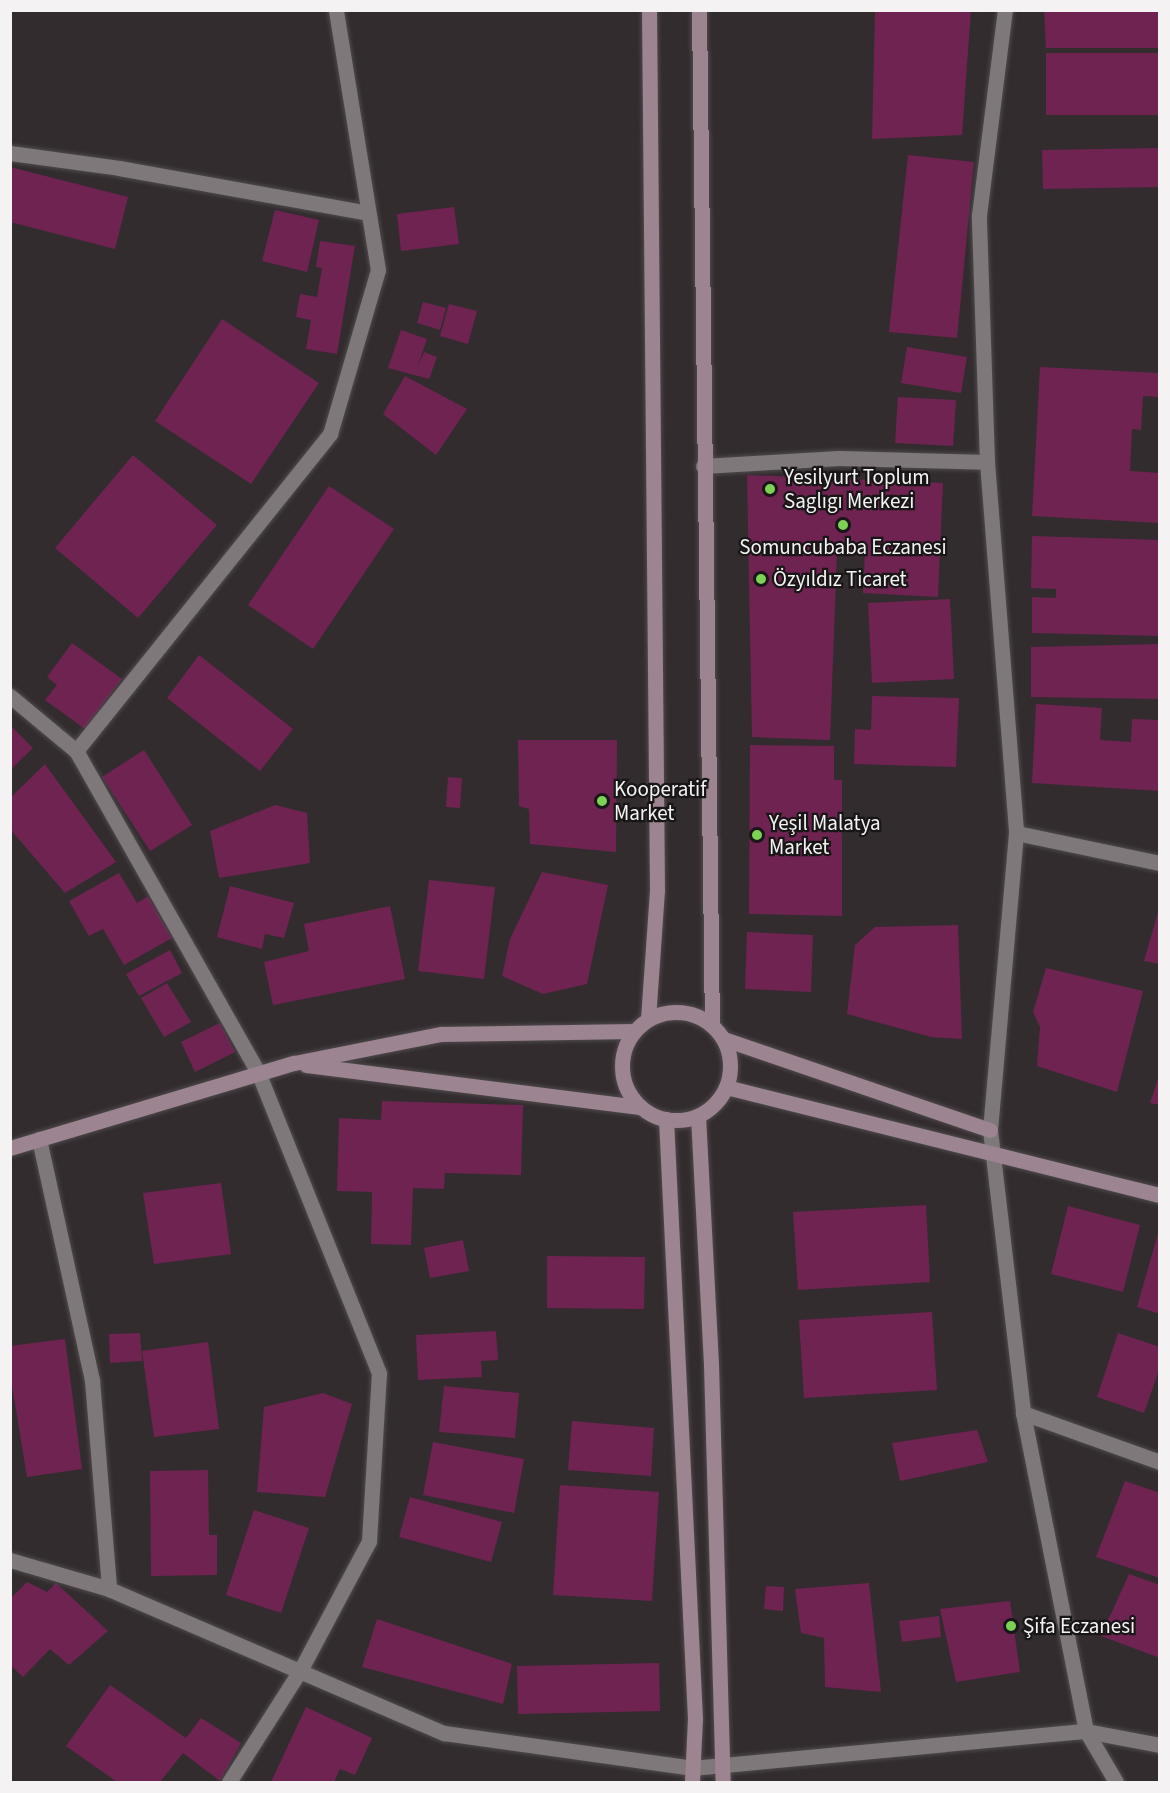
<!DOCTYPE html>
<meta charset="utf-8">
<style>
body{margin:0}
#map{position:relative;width:1170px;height:1793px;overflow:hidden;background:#322c2f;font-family:"Source Sans 3",sans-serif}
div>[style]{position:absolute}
.building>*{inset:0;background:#6f2351}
.roads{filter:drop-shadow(0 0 2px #4f4a4c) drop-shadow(0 0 2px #4f4a4c)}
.street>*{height:15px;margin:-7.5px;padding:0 7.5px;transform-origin:7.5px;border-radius:7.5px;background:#7e787b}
.secondary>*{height:15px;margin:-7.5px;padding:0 7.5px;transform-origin:7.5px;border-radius:7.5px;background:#9c8491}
.secondary>.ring{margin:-7.5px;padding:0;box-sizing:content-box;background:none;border:15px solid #9c8491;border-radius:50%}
.dots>*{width:16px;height:16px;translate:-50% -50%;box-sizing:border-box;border:3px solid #181617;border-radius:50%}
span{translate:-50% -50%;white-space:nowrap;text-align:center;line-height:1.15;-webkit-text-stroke:4.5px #181617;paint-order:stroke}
.poi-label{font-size:21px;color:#f5f2f3}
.left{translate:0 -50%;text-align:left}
.frame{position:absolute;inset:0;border:12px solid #f5f2f3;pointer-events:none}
</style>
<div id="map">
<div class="building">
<div style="clip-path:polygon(875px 10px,971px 10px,962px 135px,872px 139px)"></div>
<div style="clip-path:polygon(1044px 10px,1160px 10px,1160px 48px,1046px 48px)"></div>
<div style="clip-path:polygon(1046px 53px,1160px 53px,1160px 115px,1046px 115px)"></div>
<div style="clip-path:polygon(1160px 148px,1160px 187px,1043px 189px,1042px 150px)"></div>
<div style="clip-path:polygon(908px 155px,974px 162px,957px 338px,889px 332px)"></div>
<div style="clip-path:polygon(10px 167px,128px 197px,115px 249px,10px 222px)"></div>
<div style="clip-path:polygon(454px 207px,459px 244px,401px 251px,397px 214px)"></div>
<div style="clip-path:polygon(275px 210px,319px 220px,307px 272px,262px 261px)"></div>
<div style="clip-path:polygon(320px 241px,355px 246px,337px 354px,306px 349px,311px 320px,296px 317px,300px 294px,317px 297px,322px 268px,316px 267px)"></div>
<div style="clip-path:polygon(423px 302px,446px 308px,440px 330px,417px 323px)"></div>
<div style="clip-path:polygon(449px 304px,477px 311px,468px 344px,440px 336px)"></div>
<div style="clip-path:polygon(222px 319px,319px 383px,251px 484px,155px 421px)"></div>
<div style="clip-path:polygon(401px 330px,427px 339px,417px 368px,424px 352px,437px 357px,429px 379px,388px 368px)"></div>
<div style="clip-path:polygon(907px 347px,967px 357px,961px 393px,901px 383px)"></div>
<div style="clip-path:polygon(1040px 367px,1160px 373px,1160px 397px,1143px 396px,1141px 430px,1132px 429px,1130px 471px,1160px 473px,1159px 523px,1032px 516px)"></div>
<div style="clip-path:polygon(405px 376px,467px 409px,436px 455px,383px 414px)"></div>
<div style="clip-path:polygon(898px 397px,956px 400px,953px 446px,895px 443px)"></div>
<div style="clip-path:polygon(133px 455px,217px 525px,138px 618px,55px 548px)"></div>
<div style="clip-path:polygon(747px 475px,943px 483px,938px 597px,863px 593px,865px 552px,837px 551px,830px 740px,752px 737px)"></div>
<div style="clip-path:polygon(329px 486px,394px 529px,313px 649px,248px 605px)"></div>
<div style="clip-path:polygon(1032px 536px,1160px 540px,1160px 636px,1032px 633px,1032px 597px,1056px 598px,1056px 589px,1031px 588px)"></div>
<div style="clip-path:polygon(950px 599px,954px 679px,872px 683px,868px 603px)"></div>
<div style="clip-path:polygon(72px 643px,122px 679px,85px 729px,45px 700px,57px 685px,47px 677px)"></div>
<div style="clip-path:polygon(1160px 644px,1160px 699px,1031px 697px,1031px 647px)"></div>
<div style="clip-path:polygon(199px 655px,293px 729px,260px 771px,167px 698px)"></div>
<div style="clip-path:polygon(872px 696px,959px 698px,956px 767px,854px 764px,855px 729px,871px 730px)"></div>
<div style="clip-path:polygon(1036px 704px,1102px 708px,1100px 740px,1131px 742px,1132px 719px,1160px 720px,1160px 791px,1032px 783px)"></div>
<div style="clip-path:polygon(10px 725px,33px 748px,10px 770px)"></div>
<div style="clip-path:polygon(518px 740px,617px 740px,616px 852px,530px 844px,529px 809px,519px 806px)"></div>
<div style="clip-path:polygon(750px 745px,834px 746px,834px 780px,842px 780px,842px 916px,749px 914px)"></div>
<div style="clip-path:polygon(144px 750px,192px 825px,150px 851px,102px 777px)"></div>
<div style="clip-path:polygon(45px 764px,116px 862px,65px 893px,10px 829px,10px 798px)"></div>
<div style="clip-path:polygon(448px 777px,462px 778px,460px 808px,446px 807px)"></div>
<div style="clip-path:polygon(275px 805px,307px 813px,310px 863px,219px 878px,210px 831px)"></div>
<div style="clip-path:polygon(542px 872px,608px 885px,587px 984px,543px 994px,502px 976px,510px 939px)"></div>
<div style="clip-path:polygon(119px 873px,137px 903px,148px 896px,172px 938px,124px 965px,103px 929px,89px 936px,69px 901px)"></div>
<div style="clip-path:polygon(429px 880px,495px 887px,484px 979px,418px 971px)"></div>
<div style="clip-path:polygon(230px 886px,294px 903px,284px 938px,265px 934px,262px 949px,217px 937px)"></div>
<div style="clip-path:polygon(1160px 905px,1160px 964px,1144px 961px)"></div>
<div style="clip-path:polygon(390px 906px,405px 979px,273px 1005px,264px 962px,309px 951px,304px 924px)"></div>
<div style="clip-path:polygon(958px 925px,962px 1039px,931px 1037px,847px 1014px,855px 945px,875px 927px)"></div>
<div style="clip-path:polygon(747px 932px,813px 935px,811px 992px,745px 989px)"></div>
<div style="clip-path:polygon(170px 950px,182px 973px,139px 996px,126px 974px)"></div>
<div style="clip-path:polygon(1046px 968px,1143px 991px,1117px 1092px,1037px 1066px,1040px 1027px,1033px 1012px)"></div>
<div style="clip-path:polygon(167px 983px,191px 1022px,164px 1037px,141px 998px)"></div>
<div style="clip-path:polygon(220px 1023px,235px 1052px,195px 1072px,181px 1042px)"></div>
<div style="clip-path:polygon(1159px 1076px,1160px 1076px,1160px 1105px,1150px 1103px)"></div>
<div style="clip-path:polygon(382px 1101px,523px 1105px,521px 1175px,445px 1173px,444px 1189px,413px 1188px,411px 1245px,371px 1244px,372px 1192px,337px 1191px,339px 1118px,381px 1120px)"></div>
<div style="clip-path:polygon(221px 1183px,231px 1254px,154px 1264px,143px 1193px)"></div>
<div style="clip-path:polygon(926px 1205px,930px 1282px,798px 1290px,793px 1212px)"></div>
<div style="clip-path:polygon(1068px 1206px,1140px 1225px,1123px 1292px,1051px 1274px)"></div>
<div style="clip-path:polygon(1159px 1230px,1160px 1230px,1160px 1314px,1137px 1307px)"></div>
<div style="clip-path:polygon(463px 1240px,469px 1271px,430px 1278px,424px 1248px)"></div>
<div style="clip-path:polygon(547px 1256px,645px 1257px,644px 1309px,547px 1308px)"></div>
<div style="clip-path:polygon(932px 1312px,937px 1390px,804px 1398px,799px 1320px)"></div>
<div style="clip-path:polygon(496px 1331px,498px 1360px,481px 1361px,482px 1377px,418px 1380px,416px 1335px)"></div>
<div style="clip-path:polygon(140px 1333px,142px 1361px,110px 1363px,109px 1334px)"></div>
<div style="clip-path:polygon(1118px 1333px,1160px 1347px,1160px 1367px,1144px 1413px,1097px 1397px)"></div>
<div style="clip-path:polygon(65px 1339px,82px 1469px,27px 1477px,10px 1373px,10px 1346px)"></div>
<div style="clip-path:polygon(208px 1342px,219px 1429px,154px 1437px,142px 1351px)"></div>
<div style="clip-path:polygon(444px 1386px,519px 1393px,515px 1438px,439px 1432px)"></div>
<div style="clip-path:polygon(323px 1393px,352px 1404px,325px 1497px,257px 1492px,264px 1407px)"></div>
<div style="clip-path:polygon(572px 1421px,654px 1428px,651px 1476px,568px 1470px)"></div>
<div style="clip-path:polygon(977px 1430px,988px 1462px,900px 1481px,892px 1443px)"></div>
<div style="clip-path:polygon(433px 1442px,524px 1459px,514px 1513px,423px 1495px)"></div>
<div style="clip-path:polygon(208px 1470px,209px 1535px,217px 1535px,217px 1575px,151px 1576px,150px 1471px)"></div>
<div style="clip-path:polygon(1125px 1481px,1160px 1493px,1160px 1578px,1096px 1557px)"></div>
<div style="clip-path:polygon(560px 1485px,659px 1492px,652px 1601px,553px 1595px)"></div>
<div style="clip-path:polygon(410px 1497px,502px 1522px,491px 1562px,399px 1537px)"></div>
<div style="clip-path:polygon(254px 1510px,309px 1528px,281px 1613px,226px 1595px)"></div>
<div style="clip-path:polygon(1129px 1574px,1160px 1585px,1160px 1658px,1101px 1636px)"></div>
<div style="clip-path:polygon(27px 1582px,47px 1592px,56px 1583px,108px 1631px,69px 1665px,50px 1649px,23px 1677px,10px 1665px,10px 1599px)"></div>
<div style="clip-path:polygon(869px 1583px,881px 1692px,825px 1687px,824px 1638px,801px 1633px,795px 1589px)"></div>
<div style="clip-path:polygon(766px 1586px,784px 1587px,783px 1611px,764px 1609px)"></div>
<div style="clip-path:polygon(1010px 1601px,1020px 1672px,956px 1682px,940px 1609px)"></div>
<div style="clip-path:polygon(939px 1616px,941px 1637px,902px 1642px,899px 1621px)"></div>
<div style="clip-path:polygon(377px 1619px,512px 1664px,503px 1704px,362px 1667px)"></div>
<div style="clip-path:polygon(659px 1663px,660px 1711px,518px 1714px,517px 1666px)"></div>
<div style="clip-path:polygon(110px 1685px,186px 1738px,201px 1718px,241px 1743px,220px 1781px,183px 1753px,160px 1782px,117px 1782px,66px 1746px)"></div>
<div style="clip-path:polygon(306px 1707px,372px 1738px,355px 1775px,340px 1769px,334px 1782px,271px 1782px)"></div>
</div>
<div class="roads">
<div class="street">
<div style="left:10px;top:153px;width:110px;rotate:7.8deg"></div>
<div style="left:119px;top:168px;width:253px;rotate:10.2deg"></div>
<div style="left:987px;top:462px;width:247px;rotate:-91.9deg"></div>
<div style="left:979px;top:215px;width:207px;rotate:-82.8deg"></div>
<div style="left:703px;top:466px;width:136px;rotate:-3.4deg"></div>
<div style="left:839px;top:458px;width:148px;rotate:1.5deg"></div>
<div style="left:987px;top:462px;width:372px;rotate:85.5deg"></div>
<div style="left:1016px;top:833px;width:147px;rotate:11.8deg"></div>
<div style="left:10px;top:696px;width:86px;rotate:39.8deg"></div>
<div style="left:1016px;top:833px;width:298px;rotate:95deg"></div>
<div style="left:990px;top:1130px;width:285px;rotate:83.3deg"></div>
<div style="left:1023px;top:1413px;width:145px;rotate:19.7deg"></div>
<div style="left:39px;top:1139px;width:247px;rotate:77.6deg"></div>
<div style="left:92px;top:1380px;width:210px;rotate:85.3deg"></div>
<div style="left:1023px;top:1413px;width:324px;rotate:78.8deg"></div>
<div style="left:1086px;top:1731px;width:75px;rotate:10.7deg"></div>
<div style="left:10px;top:1560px;width:103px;rotate:16.3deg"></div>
<div style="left:109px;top:1589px;width:365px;rotate:23.3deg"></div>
<div style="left:444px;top:1733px;width:250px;rotate:8deg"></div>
<div style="left:692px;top:1768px;width:396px;rotate:-5.4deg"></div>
<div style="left:1086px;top:1731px;width:59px;rotate:59.5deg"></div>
<div style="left:229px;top:1782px;width:134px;rotate:-57.5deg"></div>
<div style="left:301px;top:1669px;width:145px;rotate:-62deg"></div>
<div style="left:369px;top:1541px;width:168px;rotate:-86.6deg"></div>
<div style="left:379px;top:1373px;width:322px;rotate:-111.9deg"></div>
<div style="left:259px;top:1074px;width:371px;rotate:-119.5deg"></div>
<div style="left:76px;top:751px;width:406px;rotate:-51.3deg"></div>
<div style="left:330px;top:434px;width:171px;rotate:-73.7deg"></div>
<div style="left:378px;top:270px;width:263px;rotate:-99.2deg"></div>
</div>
<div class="secondary">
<div style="left:699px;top:10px;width:1015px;rotate:89.27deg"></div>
<div class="ring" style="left:622px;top:1012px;width:93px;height:93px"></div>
<div style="left:648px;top:1019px;width:129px;rotate:-86deg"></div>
<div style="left:657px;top:890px;width:880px;rotate:-90.52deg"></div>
<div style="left:724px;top:1039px;width:281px;rotate:18.9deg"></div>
<div style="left:306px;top:1065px;width:337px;rotate:7.2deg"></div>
<div style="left:726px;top:1087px;width:447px;rotate:14deg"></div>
<div style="left:698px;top:1116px;width:248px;rotate:87deg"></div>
<div style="left:711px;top:1364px;width:418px;rotate:88.4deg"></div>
<div style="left:666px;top:1119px;width:600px;rotate:87.23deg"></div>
<div style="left:695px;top:1718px;width:64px;rotate:92.7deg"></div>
<div style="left:10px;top:1148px;width:296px;rotate:-16.7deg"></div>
<div style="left:294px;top:1063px;width:150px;rotate:-11.2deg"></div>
<div style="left:441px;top:1034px;width:193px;rotate:-0.9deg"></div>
</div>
</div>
<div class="dots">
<div style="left:770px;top:489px;background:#7dd154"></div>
<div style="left:843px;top:525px;background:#7dd154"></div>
<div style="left:761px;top:579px;background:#7dd154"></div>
<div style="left:602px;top:801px;background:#7dd154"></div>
<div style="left:757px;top:835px;background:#7dd154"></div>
<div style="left:1011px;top:1626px;background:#7dd154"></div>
</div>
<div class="poi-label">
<span class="left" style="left:784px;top:489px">Yesilyurt Toplum<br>Saglıgı Merkezi</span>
<span style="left:843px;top:547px">Somuncubaba Eczanesi</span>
<span class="left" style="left:773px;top:579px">Özyıldız Ticaret</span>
<span class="left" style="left:614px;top:801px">Kooperatif<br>Market</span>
<span class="left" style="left:769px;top:835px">Yeşil Malatya<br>Market</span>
<span class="left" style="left:1023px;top:1626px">Şifa Eczanesi</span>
</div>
<div class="frame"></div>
</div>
